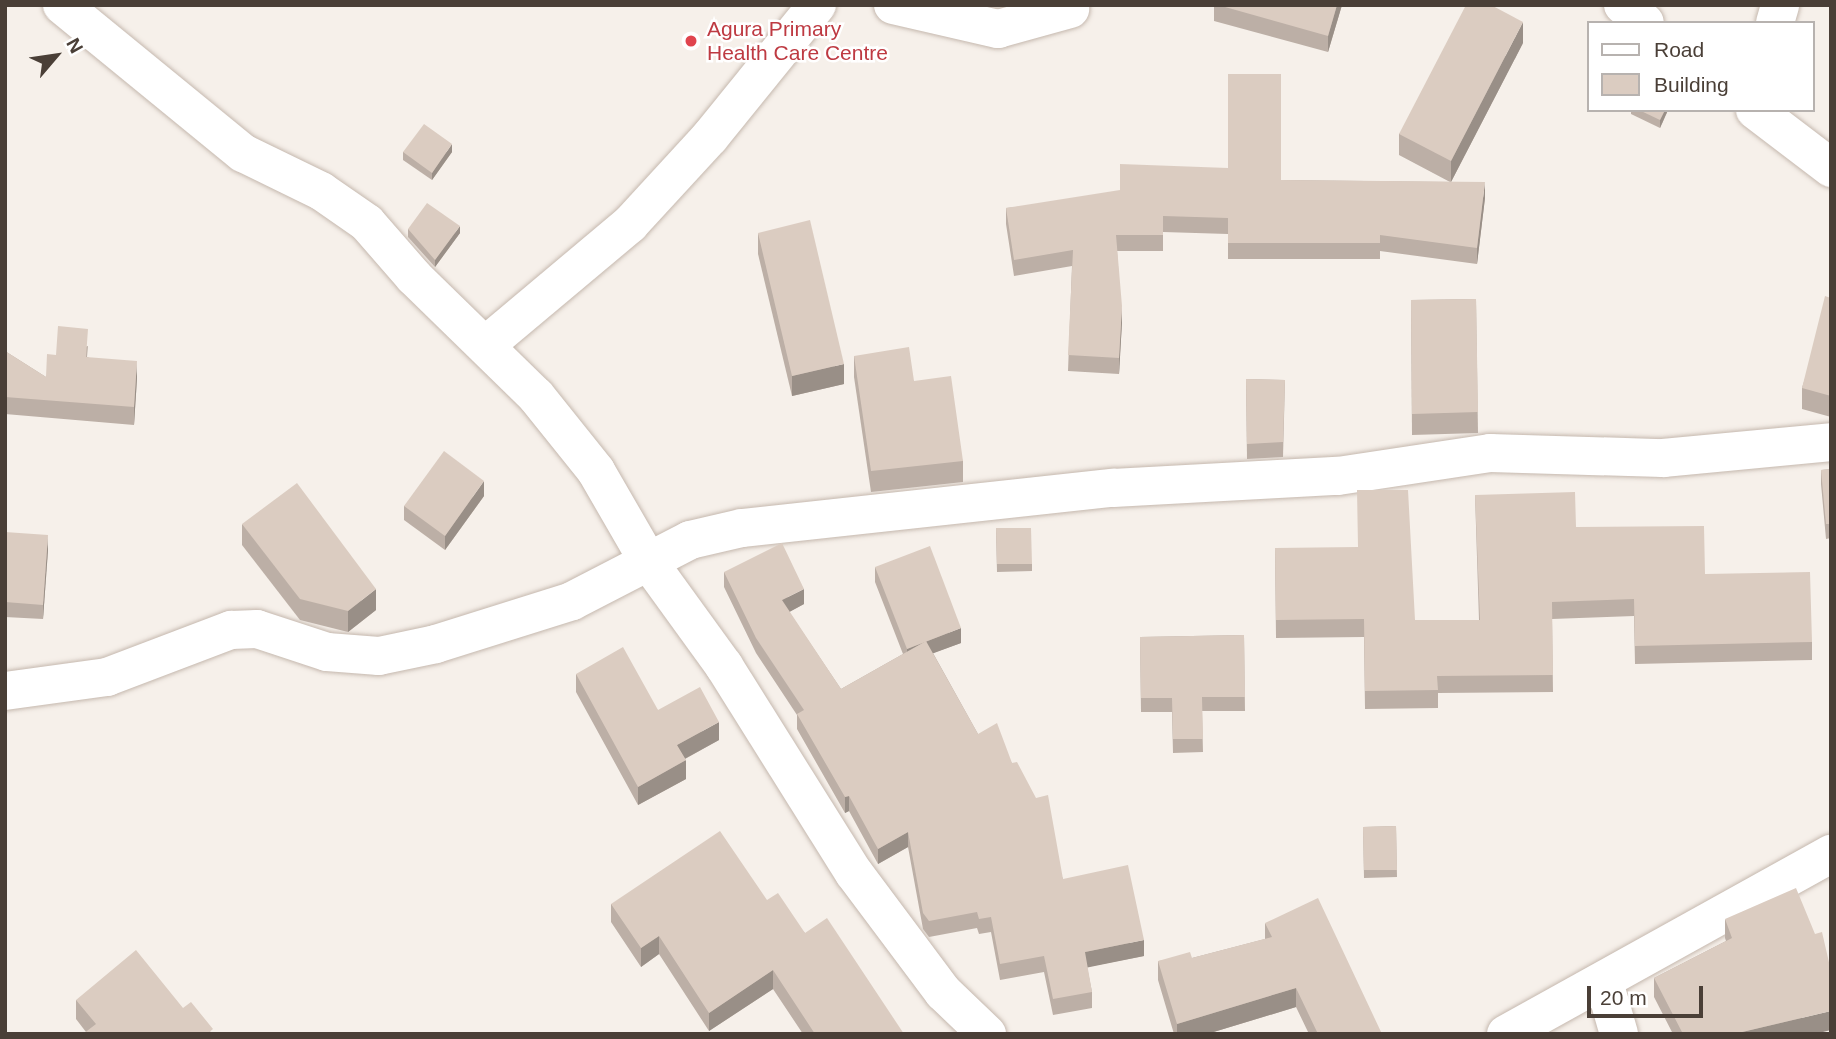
<!DOCTYPE html>
<style>
body{margin:0}
#map{position:relative;width:1836px;height:1039px;overflow:hidden;background:#f6f0ea;font-family:Helvetica,sans-serif}
div>[style]{position:absolute}
.roads{filter:drop-shadow(0 0 2px #c5b8ae) drop-shadow(0 0 2px #c5b8ae)}
.minor>*{height:38px;margin:-19px;padding:0 19px;transform-origin:19px;border-radius:19px;background:#fff}
.wall>*{inset:0;background:#bcafa6}
.shaded-wall>*{inset:0;background:#998f87}
.building>*{inset:0;background:#dbccc1}
.dots>*{width:19px;height:19px;translate:-50% -50%;box-sizing:border-box;border:4px solid #fff;border-radius:50%}
span{translate:-50% -50%;white-space:nowrap;text-align:center;line-height:1.15;-webkit-text-stroke:5px #fff;paint-order:stroke}
.health-label{font-size:21px;color:#be3a42}
.left{translate:0 -50%;text-align:left}
.frame{position:absolute;inset:0;border:7px solid #4a3f37;pointer-events:none}
.legend{position:absolute;left:1587px;top:21px;width:228px;height:91px;box-sizing:border-box;background:#fff;border:2px solid #b7b2af;margin:0;padding:9px 12px;list-style:none;font-size:21px;color:#4a3f37}
.legend li{display:flex;align-items:center;gap:14px;height:35px}
.legend b{width:35px;border:2px solid #b7b2af}
.north{position:absolute;left:21px;top:21px;width:70px;height:70px;-webkit-text-stroke:5px #fff;paint-order:stroke;rotate:61deg;font-size:19px;font-weight:700;line-height:28px;text-align:center;color:#4a3f37}
.north::after{content:'';display:block;margin:auto;width:24px;height:32px;background:#4a3f37;clip-path:polygon(50% 0,100% 100%,50% 72%,0 100%)}
.scale{position:absolute;left:1587px;top:986px;width:116px;height:32px;box-sizing:border-box;border:4px solid #4a3f37;border-top:0;padding-left:9px;font-size:21px;line-height:24px;white-space:nowrap;color:#4a3f37;-webkit-text-stroke:5px #fff;paint-order:stroke}
</style>
<div id="map">
<div class="roads">
<div class="minor">
<div style="left:62px;top:5px;width:234px;rotate:39.3deg"></div>
<div style="left:243px;top:153px;width:87px;rotate:26deg"></div>
<div style="left:321px;top:191px;width:56px;rotate:34.8deg"></div>
<div style="left:367px;top:223px;width:72px;rotate:49deg"></div>
<div style="left:414px;top:277px;width:170px;rotate:44.3deg"></div>
<div style="left:536px;top:396px;width:96px;rotate:51.3deg"></div>
<div style="left:596px;top:471px;width:104px;rotate:60deg"></div>
<div style="left:648px;top:561px;width:130px;rotate:54.1deg"></div>
<div style="left:724px;top:666px;width:244px;rotate:57.9deg"></div>
<div style="left:854px;top:873px;width:149px;rotate:53.2deg"></div>
<div style="left:943px;top:992px;width:61px;rotate:43.7deg"></div>
<div style="left:893px;top:5px;width:108px;rotate:12.9deg"></div>
<div style="left:998px;top:29px;width:75px;rotate:-15.5deg"></div>
<div style="left:1623px;top:5px;width:28px;rotate:39deg"></div>
<div style="left:1775px;top:23px;width:19px;rotate:-74deg"></div>
<div style="left:1755px;top:110px;width:96px;rotate:37.3deg"></div>
<div style="left:487px;top:344px;width:187px;rotate:-40deg"></div>
<div style="left:630px;top:224px;width:118px;rotate:-47.4deg"></div>
<div style="left:710px;top:137px;width:170px;rotate:-51deg"></div>
<div style="left:5px;top:691px;width:103px;rotate:-7.8deg"></div>
<div style="left:107px;top:677px;width:133px;rotate:-20.8deg"></div>
<div style="left:231px;top:630px;width:26px;rotate:-2deg"></div>
<div style="left:257px;top:629px;width:74px;rotate:18.2deg"></div>
<div style="left:327px;top:652px;width:52px;rotate:4.4deg"></div>
<div style="left:379px;top:656px;width:58px;rotate:-11.9deg"></div>
<div style="left:436px;top:644px;width:143px;rotate:-17.5deg"></div>
<div style="left:572px;top:601px;width:133px;rotate:-27.3deg"></div>
<div style="left:690px;top:540px;width:53px;rotate:-13deg"></div>
<div style="left:742px;top:528px;width:373px;rotate:-6.2deg"></div>
<div style="left:1113px;top:488px;width:225px;rotate:-3.1deg"></div>
<div style="left:1338px;top:476px;width:154px;rotate:-8.6deg"></div>
<div style="left:1490px;top:453px;width:173px;rotate:1.7deg"></div>
<div style="left:1663px;top:458px;width:169px;rotate:-5.4deg"></div>
<div style="left:1604px;top:982px;width:54px;rotate:73.9deg"></div>
<div style="left:1506px;top:1034px;width:372px;rotate:-29deg"></div>
</div>
</div>
<div class="wall">
<div style="clip-path:polygon(1214px 5px,1342px 5px,1328px 52px,1214px 21px)"></div>
<div style="clip-path:polygon(1523px 43px,1451px 182px,1485px 198px,1477px 264px,1380px 251px,1380px 259px,1228px 259px,1228px 234px,1163px 232px,1163px 251px,1117px 251px,1122px 322px,1119px 374px,1068px 371px,1072px 266px,1014px 276px,1006px 224px,1006px 208px,1281px 180px,1450px 182px,1399px 155px,1399px 134px)"></div>
<div style="clip-path:polygon(1631px 110px,1668px 110px,1660px 128px,1631px 114px)"></div>
<div style="clip-path:polygon(403px 152px,452px 152px,432px 180px,403px 160px)"></div>
<div style="clip-path:polygon(408px 229px,460px 233px,435px 267px,408px 237px)"></div>
<div style="clip-path:polygon(758px 233px,844px 384px,792px 396px,758px 254px)"></div>
<div style="clip-path:polygon(1831px 298px,1831px 417px,1802px 409px,1802px 388px)"></div>
<div style="clip-path:polygon(1476px 299px,1478px 433px,1412px 435px,1411px 300px)"></div>
<div style="clip-path:polygon(88px 346px,87px 357px,137px 378px,134px 425px,5px 414px,5px 351px,46px 377px,56px 355px)"></div>
<div style="clip-path:polygon(854px 356px,914px 381px,963px 461px,963px 482px,871px 492px,854px 377px)"></div>
<div style="clip-path:polygon(1246px 379px,1285px 380px,1283px 457px,1247px 459px)"></div>
<div style="clip-path:polygon(1831px 469px,1831px 538px,1826px 539px,1821px 484px,1821px 470px)"></div>
<div style="clip-path:polygon(1475px 495px,1576px 527px,1705px 574px,1812px 642px,1812px 660px,1635px 664px,1634px 616px,1552px 619px,1553px 692px,1438px 693px,1438px 708px,1365px 709px,1364px 637px,1276px 638px,1275px 548px,1415px 620px,1479px 620px)"></div>
<div style="clip-path:polygon(484px 496px,445px 550px,404px 520px,404px 506px)"></div>
<div style="clip-path:polygon(242px 524px,376px 610px,348px 632px,300px 620px,242px 545px)"></div>
<div style="clip-path:polygon(996px 528px,1032px 564px,1032px 571px,997px 572px)"></div>
<div style="clip-path:polygon(5px 532px,48px 550px,43px 619px,5px 617px)"></div>
<div style="clip-path:polygon(875px 567px,961px 643px,933px 653px,978px 734px,1012px 763px,1063px 879px,1144px 956px,1087px 967px,1092px 992px,1092px 1008px,1053px 1015px,1044px 972px,1000px 980px,991px 932px,979px 934px,977px 928px,929px 937px,923px 929px,908px 847px,878px 864px,849px 811px,845px 813px,797px 729px,797px 715px,756px 653px,724px 587px,724px 572px,804px 604px,789px 612px,841px 689px,903px 654px,875px 582px)"></div>
<div style="clip-path:polygon(1244px 635px,1245px 711px,1202px 711px,1203px 752px,1173px 753px,1172px 712px,1141px 712px,1140px 637px)"></div>
<div style="clip-path:polygon(576px 674px,658px 710px,719px 740px,685px 759px,686px 779px,638px 805px,576px 692px)"></div>
<div style="clip-path:polygon(1396px 826px,1397px 877px,1364px 878px,1363px 827px)"></div>
<div style="clip-path:polygon(767px 900px,805px 933px,904px 1034px,803px 1034px,773px 989px,709px 1031px,659px 954px,641px 967px,611px 922px,611px 904px)"></div>
<div style="clip-path:polygon(1725px 919px,1815px 1034px,1673px 1034px,1654px 997px,1654px 978px,1726px 941px,1725px 938px)"></div>
<div style="clip-path:polygon(1265px 923px,1382px 1034px,1309px 1034px,1296px 1007px,1207px 1034px,1174px 1034px,1158px 980px,1158px 961px,1192px 958px,1265px 939px)"></div>
<div style="clip-path:polygon(76px 1000px,183px 1008px,213px 1034px,86px 1032px,76px 1019px)"></div>
</div>
<div class="shaded-wall">
<div style="clip-path:polygon(1337px 5px,1342px 5px,1328px 52px,1328px 36px)"></div>
<div style="clip-path:polygon(1523px 22px,1523px 43px,1451px 182px,1451px 161px)"></div>
<div style="clip-path:polygon(1665px 110px,1668px 110px,1660px 128px,1660px 120px)"></div>
<div style="clip-path:polygon(452px 144px,452px 152px,432px 180px,432px 173px)"></div>
<div style="clip-path:polygon(1485px 182px,1485px 198px,1477px 264px,1477px 248px)"></div>
<div style="clip-path:polygon(460px 226px,460px 233px,435px 267px,435px 260px)"></div>
<div style="clip-path:polygon(1122px 306px,1122px 322px,1119px 374px,1119px 358px)"></div>
<div style="clip-path:polygon(137px 361px,137px 378px,134px 425px,134px 407px)"></div>
<div style="clip-path:polygon(844px 364px,844px 384px,792px 396px,792px 376px)"></div>
<div style="clip-path:polygon(484px 481px,484px 496px,445px 550px,445px 536px)"></div>
<div style="clip-path:polygon(48px 535px,48px 550px,43px 619px,43px 605px)"></div>
<div style="clip-path:polygon(376px 589px,376px 610px,348px 632px,348px 611px)"></div>
<div style="clip-path:polygon(804px 589px,804px 604px,782px 616px,782px 600px)"></div>
<div style="clip-path:polygon(961px 628px,961px 643px,907px 663px,907px 649px)"></div>
<div style="clip-path:polygon(719px 722px,719px 740px,677px 763px,677px 745px)"></div>
<div style="clip-path:polygon(686px 760px,686px 779px,638px 805px,638px 787px)"></div>
<div style="clip-path:polygon(849px 796px,849px 811px,845px 813px,845px 797px)"></div>
<div style="clip-path:polygon(7px 824px,7px 839px,5px 840px,5px 826px)"></div>
<div style="clip-path:polygon(908px 832px,908px 847px,878px 864px,878px 849px)"></div>
<div style="clip-path:polygon(659px 936px,659px 954px,641px 967px,641px 948px)"></div>
<div style="clip-path:polygon(1144px 940px,1144px 956px,1085px 968px,1085px 952px)"></div>
<div style="clip-path:polygon(773px 970px,773px 989px,709px 1031px,709px 1013px)"></div>
<div style="clip-path:polygon(1296px 988px,1296px 1007px,1207px 1034px,1177px 1034px,1177px 1024px)"></div>
<div style="clip-path:polygon(1831px 1011px,1831px 1030px,1815px 1034px,1738px 1034px,1738px 1033px)"></div>
</div>
<div class="building">
<div style="clip-path:polygon(1218px 5px,1337px 5px,1328px 36px)"></div>
<div style="clip-path:polygon(1466px 5px,1491px 5px,1523px 22px,1451px 161px,1399px 134px)"></div>
<div style="clip-path:polygon(1228px 74px,1281px 74px,1281px 180px,1485px 182px,1477px 248px,1380px 235px,1380px 243px,1228px 243px,1228px 218px,1163px 216px,1163px 235px,1116px 235px,1122px 306px,1119px 358px,1068px 355px,1073px 250px,1014px 260px,1006px 208px,1120px 190px,1120px 164px,1228px 168px)"></div>
<div style="clip-path:polygon(1639px 110px,1665px 110px,1660px 120px)"></div>
<div style="clip-path:polygon(424px 124px,452px 144px,432px 173px,403px 152px)"></div>
<div style="clip-path:polygon(427px 203px,460px 226px,435px 260px,408px 229px)"></div>
<div style="clip-path:polygon(810px 220px,844px 364px,792px 376px,758px 233px)"></div>
<div style="clip-path:polygon(1825px 296px,1831px 298px,1831px 396px,1802px 388px)"></div>
<div style="clip-path:polygon(1476px 299px,1478px 412px,1412px 414px,1411px 300px)"></div>
<div style="clip-path:polygon(58px 326px,88px 329px,86px 357px,137px 361px,134px 407px,5px 397px,5px 351px,46px 377px,47px 354px,56px 355px)"></div>
<div style="clip-path:polygon(909px 347px,914px 381px,951px 376px,963px 461px,871px 471px,854px 356px)"></div>
<div style="clip-path:polygon(1246px 379px,1285px 380px,1283px 442px,1247px 444px)"></div>
<div style="clip-path:polygon(444px 451px,484px 481px,445px 536px,404px 506px)"></div>
<div style="clip-path:polygon(1831px 469px,1831px 524px,1826px 524px,1821px 470px)"></div>
<div style="clip-path:polygon(297px 483px,376px 589px,348px 611px,300px 599px,242px 524px)"></div>
<div style="clip-path:polygon(1357px 490px,1408px 490px,1415px 620px,1480px 620px,1475px 495px,1575px 492px,1576px 527px,1704px 526px,1705px 574px,1810px 572px,1812px 642px,1635px 646px,1634px 599px,1552px 602px,1553px 675px,1437px 676px,1438px 690px,1365px 691px,1364px 619px,1276px 620px,1275px 548px,1358px 547px)"></div>
<div style="clip-path:polygon(996px 528px,1031px 528px,1032px 564px,997px 564px)"></div>
<div style="clip-path:polygon(5px 532px,48px 535px,43px 605px,5px 602px)"></div>
<div style="clip-path:polygon(782px 543px,804px 589px,782px 600px,841px 689px,926px 641px,978px 734px,997px 723px,1012px 763px,1017px 762px,1036px 798px,1048px 795px,1063px 879px,1128px 865px,1144px 940px,1085px 952px,1092px 992px,1053px 999px,1044px 956px,1000px 964px,991px 917px,979px 919px,977px 912px,929px 921px,923px 913px,908px 832px,878px 849px,849px 796px,845px 797px,797px 714px,804px 710px,756px 638px,724px 572px)"></div>
<div style="clip-path:polygon(930px 546px,961px 628px,907px 649px,875px 567px)"></div>
<div style="clip-path:polygon(1244px 635px,1245px 697px,1202px 697px,1203px 739px,1173px 739px,1172px 698px,1141px 698px,1140px 637px)"></div>
<div style="clip-path:polygon(623px 647px,658px 710px,700px 687px,719px 722px,677px 745px,686px 760px,638px 787px,576px 674px)"></div>
<div style="clip-path:polygon(1396px 826px,1397px 870px,1364px 870px,1363px 827px)"></div>
<div style="clip-path:polygon(720px 831px,767px 900px,778px 893px,805px 933px,827px 918px,904px 1034px,815px 1034px,773px 970px,709px 1013px,659px 936px,641px 948px,611px 904px)"></div>
<div style="clip-path:polygon(1796px 888px,1815px 934px,1822px 932px,1831px 971px,1831px 1011px,1738px 1033px,1738px 1034px,1683px 1034px,1654px 978px,1732px 938px,1725px 919px)"></div>
<div style="clip-path:polygon(1318px 898px,1382px 1034px,1318px 1034px,1296px 988px,1177px 1024px,1158px 961px,1190px 952px,1192px 958px,1272px 937px,1265px 923px)"></div>
<div style="clip-path:polygon(136px 950px,183px 1008px,191px 1002px,213px 1029px,207px 1034px,83px 1034px,96px 1024px,76px 1000px)"></div>
</div>
<div class="dots">
<div style="left:691px;top:41px;background:#e0444e"></div>
</div>
<div class="health-label">
<span class="left" style="left:707px;top:41px">Agura Primary<br>Health Care Centre</span>
</div>
<div class="frame"></div>
<ul class="legend">
<li><b style="height:9px;background:#fff"></b>Road</li>
<li><b style="height:19px;background:#dbccc1"></b>Building</li>
</ul>
<div class="north">N</div>
<div class="scale">20 m</div>
</div>
